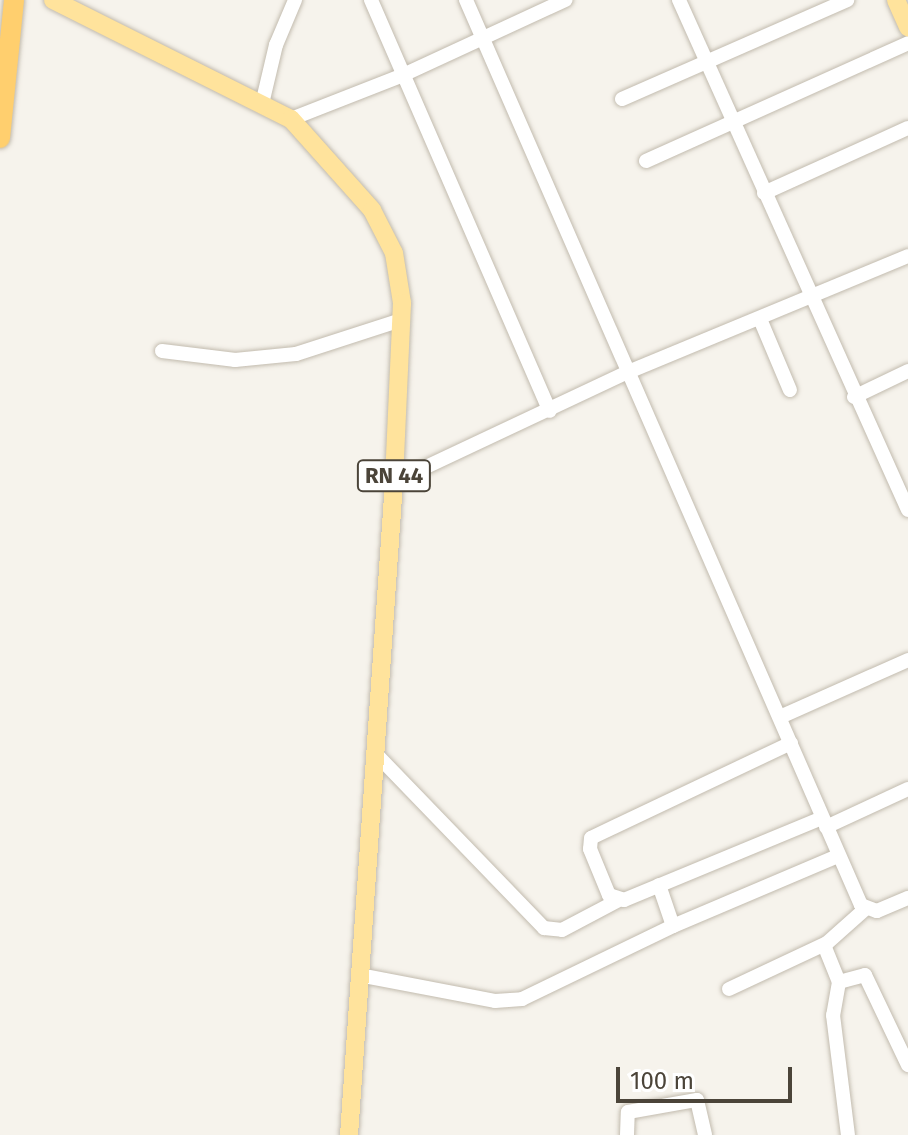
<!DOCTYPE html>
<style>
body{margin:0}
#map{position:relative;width:908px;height:1135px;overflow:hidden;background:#f6f3ec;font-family:"Fira Sans",sans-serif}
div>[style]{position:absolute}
.roads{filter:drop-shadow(0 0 2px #c2bbae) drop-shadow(0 0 2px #c2bbae)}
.minor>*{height:14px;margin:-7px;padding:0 7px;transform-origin:7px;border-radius:7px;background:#fff}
.major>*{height:18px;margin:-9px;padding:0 9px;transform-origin:9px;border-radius:9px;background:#ffe39c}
.highway>*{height:20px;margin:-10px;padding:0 10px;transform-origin:10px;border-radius:10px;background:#ffcf6e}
span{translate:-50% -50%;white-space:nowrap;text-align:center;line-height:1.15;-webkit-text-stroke:6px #fff;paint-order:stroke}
.shield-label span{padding:2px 6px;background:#fff;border:2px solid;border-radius:6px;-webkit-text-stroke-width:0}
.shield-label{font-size:22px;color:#4b4439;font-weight:700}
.scale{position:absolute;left:616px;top:1067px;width:176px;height:36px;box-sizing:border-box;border:4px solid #4b4439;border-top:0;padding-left:10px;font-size:24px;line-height:28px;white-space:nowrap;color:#4b4439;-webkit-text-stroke:6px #fff;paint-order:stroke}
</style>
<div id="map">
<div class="roads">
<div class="minor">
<div style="left:371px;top:0;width:448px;rotate:66.5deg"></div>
<div style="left:466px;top:0;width:987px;rotate:66.42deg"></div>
<div style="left:861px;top:905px;width:17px;rotate:21deg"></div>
<div style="left:877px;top:911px;width:34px;rotate:-23deg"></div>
<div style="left:679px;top:0;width:559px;rotate:65.82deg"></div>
<div style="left:622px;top:99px;width:246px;rotate:-23.7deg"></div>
<div style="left:262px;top:104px;width:61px;rotate:-76.7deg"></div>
<div style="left:276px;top:45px;width:49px;rotate:-67.1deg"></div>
<div style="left:291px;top:119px;width:120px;rotate:-21.4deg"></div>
<div style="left:403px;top:75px;width:179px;rotate:-24.8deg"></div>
<div style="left:646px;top:161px;width:287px;rotate:-24.2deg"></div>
<div style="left:764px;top:193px;width:158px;rotate:-24.3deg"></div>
<div style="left:760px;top:319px;width:77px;rotate:67.1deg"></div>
<div style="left:162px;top:351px;width:74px;rotate:7deg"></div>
<div style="left:235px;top:360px;width:61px;rotate:-5.6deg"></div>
<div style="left:296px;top:354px;width:110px;rotate:-17.9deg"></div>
<div style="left:854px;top:397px;width:60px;rotate:-25.7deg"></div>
<div style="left:394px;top:482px;width:259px;rotate:-25.2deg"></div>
<div style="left:628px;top:372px;width:303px;rotate:-22.5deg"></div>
<div style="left:780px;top:717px;width:140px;rotate:-24deg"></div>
<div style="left:791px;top:743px;width:221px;rotate:154.6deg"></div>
<div style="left:591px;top:838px;width:11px;rotate:95deg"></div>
<div style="left:590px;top:849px;width:50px;rotate:67.6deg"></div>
<div style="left:609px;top:895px;width:16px;rotate:18deg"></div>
<div style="left:624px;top:900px;width:214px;rotate:-22.5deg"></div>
<div style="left:374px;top:752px;width:245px;rotate:46deg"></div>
<div style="left:544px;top:928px;width:18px;rotate:6deg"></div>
<div style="left:562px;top:930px;width:64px;rotate:-27.8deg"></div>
<div style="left:826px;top:827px;width:90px;rotate:-24.9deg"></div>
<div style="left:659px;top:885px;width:43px;rotate:71.1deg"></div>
<div style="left:824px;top:945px;width:40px;rotate:68deg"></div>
<div style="left:839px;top:982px;width:34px;rotate:100deg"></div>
<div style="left:833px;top:1015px;width:121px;rotate:82.9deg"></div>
<div style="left:359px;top:975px;width:138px;rotate:10.8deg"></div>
<div style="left:495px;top:1001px;width:27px;rotate:-4deg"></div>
<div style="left:522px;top:999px;width:168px;rotate:-25.8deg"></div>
<div style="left:673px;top:926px;width:179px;rotate:-23deg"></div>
<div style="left:839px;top:982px;width:27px;rotate:-15deg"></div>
<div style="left:865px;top:975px;width:100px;rotate:64.5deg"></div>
<div style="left:729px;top:989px;width:108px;rotate:-25.1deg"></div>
<div style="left:827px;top:943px;width:50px;rotate:-41.7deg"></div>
<div style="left:627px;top:1135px;width:23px;rotate:-88deg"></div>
<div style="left:628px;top:1112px;width:70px;rotate:-9.9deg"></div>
<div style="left:697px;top:1100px;width:36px;rotate:77deg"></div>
</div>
<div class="major">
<div style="left:53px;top:0;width:266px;rotate:26.6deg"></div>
<div style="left:291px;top:119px;width:122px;rotate:48.3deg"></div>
<div style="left:372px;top:210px;width:48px;rotate:62.9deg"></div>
<div style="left:394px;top:253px;width:51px;rotate:80.9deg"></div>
<div style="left:402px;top:303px;width:179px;rotate:92.6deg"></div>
<div style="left:394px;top:482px;width:655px;rotate:93.94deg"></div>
<div style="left:896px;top:0;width:30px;rotate:66deg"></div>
</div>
<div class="highway">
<div style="left:0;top:138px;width:139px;rotate:-84.2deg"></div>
</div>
</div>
<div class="shield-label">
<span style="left:394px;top:476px">RN 44</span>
</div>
<div class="scale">100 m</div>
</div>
